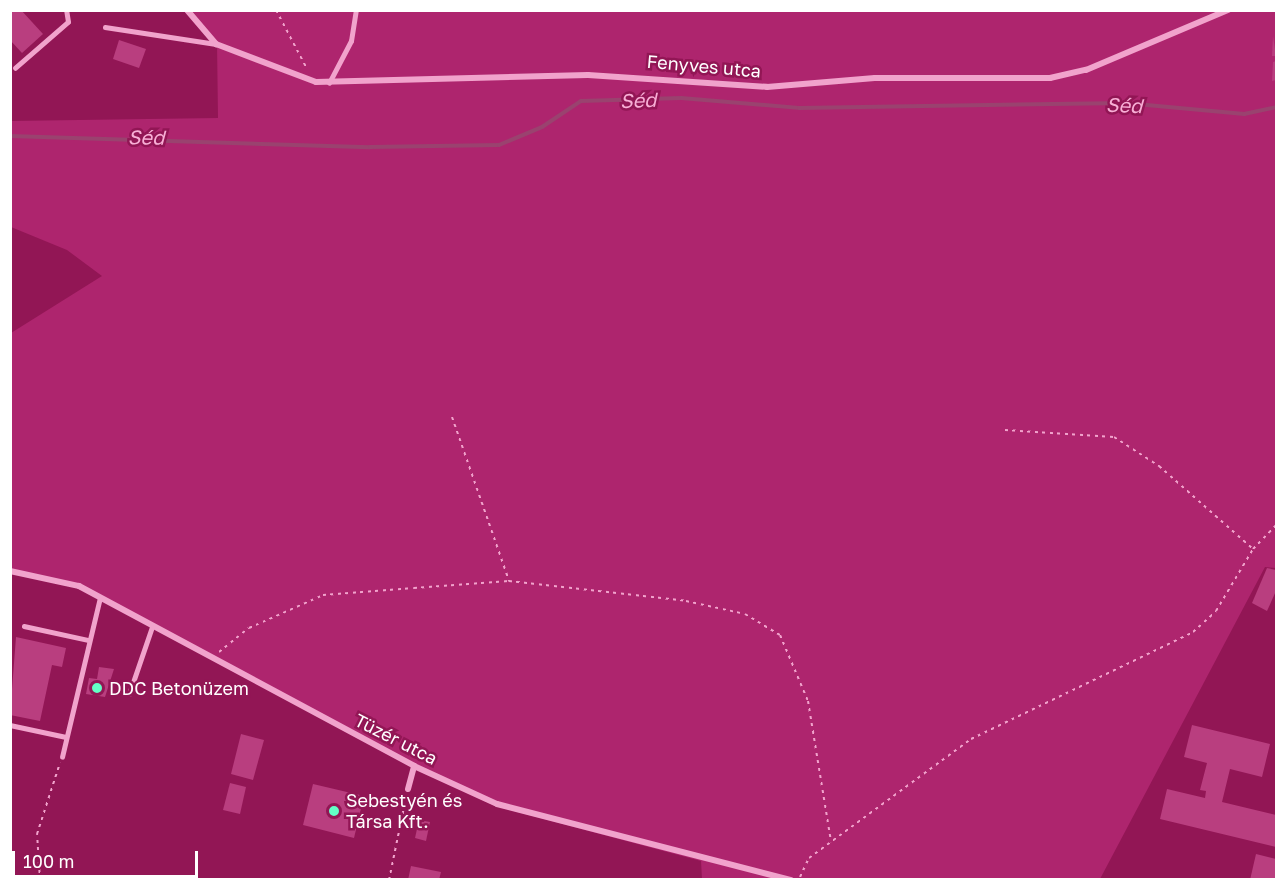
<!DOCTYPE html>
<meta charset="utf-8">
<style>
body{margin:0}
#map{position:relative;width:1287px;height:890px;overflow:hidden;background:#921655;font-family:"Golos Text",sans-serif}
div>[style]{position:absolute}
.green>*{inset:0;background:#ae256e}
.stream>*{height:4px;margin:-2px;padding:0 2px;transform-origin:2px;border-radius:2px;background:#9a426f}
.building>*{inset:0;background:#b93e7f}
.path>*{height:2px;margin-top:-1px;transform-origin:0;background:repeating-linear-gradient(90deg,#f1a3cc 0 3px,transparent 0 7.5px)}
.service>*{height:4.5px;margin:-2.25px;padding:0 2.25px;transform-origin:2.25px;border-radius:2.25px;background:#f1a3cc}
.minor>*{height:6px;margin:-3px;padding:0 3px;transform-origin:3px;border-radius:3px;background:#f1a3cc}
.dots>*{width:16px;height:16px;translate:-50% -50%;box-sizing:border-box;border:3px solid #921655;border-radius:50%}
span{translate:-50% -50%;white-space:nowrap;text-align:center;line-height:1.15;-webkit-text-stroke:5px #921655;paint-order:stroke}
.street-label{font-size:18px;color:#fff}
.poi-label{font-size:18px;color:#fff}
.left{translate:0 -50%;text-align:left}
.water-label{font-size:20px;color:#f8afd6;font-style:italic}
.frame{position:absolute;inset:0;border:12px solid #fff;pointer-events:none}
.scale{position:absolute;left:12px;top:851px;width:186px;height:27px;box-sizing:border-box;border:3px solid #fff;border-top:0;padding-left:8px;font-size:18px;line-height:21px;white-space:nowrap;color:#fff;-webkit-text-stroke:4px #921655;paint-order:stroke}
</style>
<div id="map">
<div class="green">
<div style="clip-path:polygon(189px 11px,1276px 11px,1276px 568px,1265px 567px,1100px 879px,702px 879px,701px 861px,495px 806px,411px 767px,78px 588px,11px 573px,11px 333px,102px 276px,67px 250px,11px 227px,10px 121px,218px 118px,217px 43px)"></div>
</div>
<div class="stream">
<div style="left:10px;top:136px;width:360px;rotate:1.8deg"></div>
<div style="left:370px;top:147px;width:129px;rotate:-0.9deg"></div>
<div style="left:499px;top:145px;width:47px;rotate:-22.7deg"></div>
<div style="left:542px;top:127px;width:47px;rotate:-33.7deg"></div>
<div style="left:581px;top:101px;width:100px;rotate:-1.7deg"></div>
<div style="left:681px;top:98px;width:118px;rotate:4.8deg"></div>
<div style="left:799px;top:108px;width:326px;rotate:-0.9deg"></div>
<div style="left:1125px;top:103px;width:120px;rotate:5.3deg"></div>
<div style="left:1244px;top:114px;width:33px;rotate:-12deg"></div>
</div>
<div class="building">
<div style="clip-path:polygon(10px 10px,21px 10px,43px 34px,22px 53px,10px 40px)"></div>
<div style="clip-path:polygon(1273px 36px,1276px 56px,1272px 56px)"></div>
<div style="clip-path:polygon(119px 40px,146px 49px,139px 68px,113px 59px)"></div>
<div style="clip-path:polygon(1276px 61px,1276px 80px,1272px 81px,1273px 62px)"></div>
<div style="clip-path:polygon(1267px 568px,1276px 570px,1276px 591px,1267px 611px,1252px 603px)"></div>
<div style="clip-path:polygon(16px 637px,66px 648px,62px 667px,52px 665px,40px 721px,10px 715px)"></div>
<div style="clip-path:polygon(99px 667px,114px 669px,105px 697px,86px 694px,89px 678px,97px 679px)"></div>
<div style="clip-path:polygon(1192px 725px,1270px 744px,1262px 777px,1230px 769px,1222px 802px,1276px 815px,1276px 847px,1160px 819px,1167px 789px,1205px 798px,1206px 791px,1200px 790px,1207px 763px,1184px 757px)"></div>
<div style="clip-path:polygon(241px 734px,264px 740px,253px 780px,231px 774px)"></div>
<div style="clip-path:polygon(230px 783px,246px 787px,240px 814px,223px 810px)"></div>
<div style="clip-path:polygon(313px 784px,364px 796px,354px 838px,303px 825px)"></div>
<div style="clip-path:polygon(419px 820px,430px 822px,426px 841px,415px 838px)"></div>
<div style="clip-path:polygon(1256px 854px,1276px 859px,1276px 880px,1250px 880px)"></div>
<div style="clip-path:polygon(411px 866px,441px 872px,439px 880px,408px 880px)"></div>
</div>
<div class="path">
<div style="left:276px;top:10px;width:64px;rotate:62.2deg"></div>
<div style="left:452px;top:417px;width:174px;rotate:70.8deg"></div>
<div style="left:1005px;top:430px;width:109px;rotate:3.7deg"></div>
<div style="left:1114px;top:437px;width:54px;rotate:32.8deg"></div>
<div style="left:1159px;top:466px;width:125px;rotate:41.4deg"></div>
<div style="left:219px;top:652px;width:38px;rotate:-39deg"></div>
<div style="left:249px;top:628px;width:81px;rotate:-24deg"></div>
<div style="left:323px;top:595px;width:91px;rotate:-4.4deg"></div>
<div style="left:414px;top:588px;width:95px;rotate:-4.2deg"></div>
<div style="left:509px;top:581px;width:178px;rotate:6.4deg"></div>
<div style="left:686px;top:601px;width:60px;rotate:12.4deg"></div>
<div style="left:745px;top:614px;width:41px;rotate:31deg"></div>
<div style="left:780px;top:635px;width:72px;rotate:67deg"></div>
<div style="left:808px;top:701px;width:143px;rotate:80.7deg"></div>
<div style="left:800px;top:877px;width:21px;rotate:-65deg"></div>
<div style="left:809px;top:858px;width:201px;rotate:-36.3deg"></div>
<div style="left:971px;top:739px;width:246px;rotate:-25.7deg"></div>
<div style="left:1193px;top:632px;width:31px;rotate:-42deg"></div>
<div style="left:1216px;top:611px;width:72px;rotate:-59.2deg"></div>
<div style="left:1253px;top:549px;width:33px;rotate:-46deg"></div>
<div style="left:40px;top:880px;width:46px;rotate:-93.7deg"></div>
<div style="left:37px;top:834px;width:75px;rotate:-72.1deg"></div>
<div style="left:389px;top:880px;width:85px;rotate:-78.4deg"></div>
</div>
<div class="service">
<div style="left:105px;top:27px;width:112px;rotate:8.7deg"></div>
<div style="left:15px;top:68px;width:70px;rotate:-41deg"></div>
<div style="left:68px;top:22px;width:12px;rotate:-99deg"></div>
<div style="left:329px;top:83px;width:47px;rotate:-62.4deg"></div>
<div style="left:351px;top:41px;width:31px;rotate:-81deg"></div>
<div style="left:24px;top:626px;width:66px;rotate:12.3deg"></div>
<div style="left:129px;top:694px;width:71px;rotate:-71.1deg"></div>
<div style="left:10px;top:725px;width:57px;rotate:12.1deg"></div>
<div style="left:62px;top:757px;width:163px;rotate:-76.6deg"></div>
</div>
<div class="minor">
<div style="left:187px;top:10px;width:45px;rotate:49.5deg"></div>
<div style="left:216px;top:44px;width:107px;rotate:20.8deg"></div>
<div style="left:316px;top:82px;width:272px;rotate:-1.5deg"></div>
<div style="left:588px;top:75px;width:179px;rotate:3.8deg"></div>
<div style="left:767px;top:87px;width:108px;rotate:-4.8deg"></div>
<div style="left:875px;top:78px;width:175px"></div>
<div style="left:1050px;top:78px;width:37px;rotate:-13deg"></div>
<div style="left:1086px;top:70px;width:154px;rotate:-22.9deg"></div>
<div style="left:10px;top:571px;width:71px;rotate:12.3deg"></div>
<div style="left:79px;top:586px;width:380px;rotate:28.2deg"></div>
<div style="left:414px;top:766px;width:91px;rotate:24.6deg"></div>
<div style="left:497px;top:804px;width:304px;rotate:14.5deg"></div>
<div style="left:408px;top:789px;width:24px;rotate:-75deg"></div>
</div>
<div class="dots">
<div style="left:97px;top:688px;background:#63ffc6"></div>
<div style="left:334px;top:811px;background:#63ffc6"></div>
</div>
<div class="street-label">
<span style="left:704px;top:66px;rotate:5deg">Fenyves utca</span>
<span style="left:396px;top:739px;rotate:27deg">Tüzér utca</span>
</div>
<div class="poi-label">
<span class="left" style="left:109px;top:688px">DDC Betonüzem</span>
<span class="left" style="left:346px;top:811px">Sebestyén és<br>Társa Kft.</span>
</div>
<div class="water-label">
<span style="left:638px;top:100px;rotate:-2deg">Séd</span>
<span style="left:1124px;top:105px;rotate:2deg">Séd</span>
<span style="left:146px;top:137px;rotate:1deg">Séd</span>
</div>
<div class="frame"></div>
<div class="scale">100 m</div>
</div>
